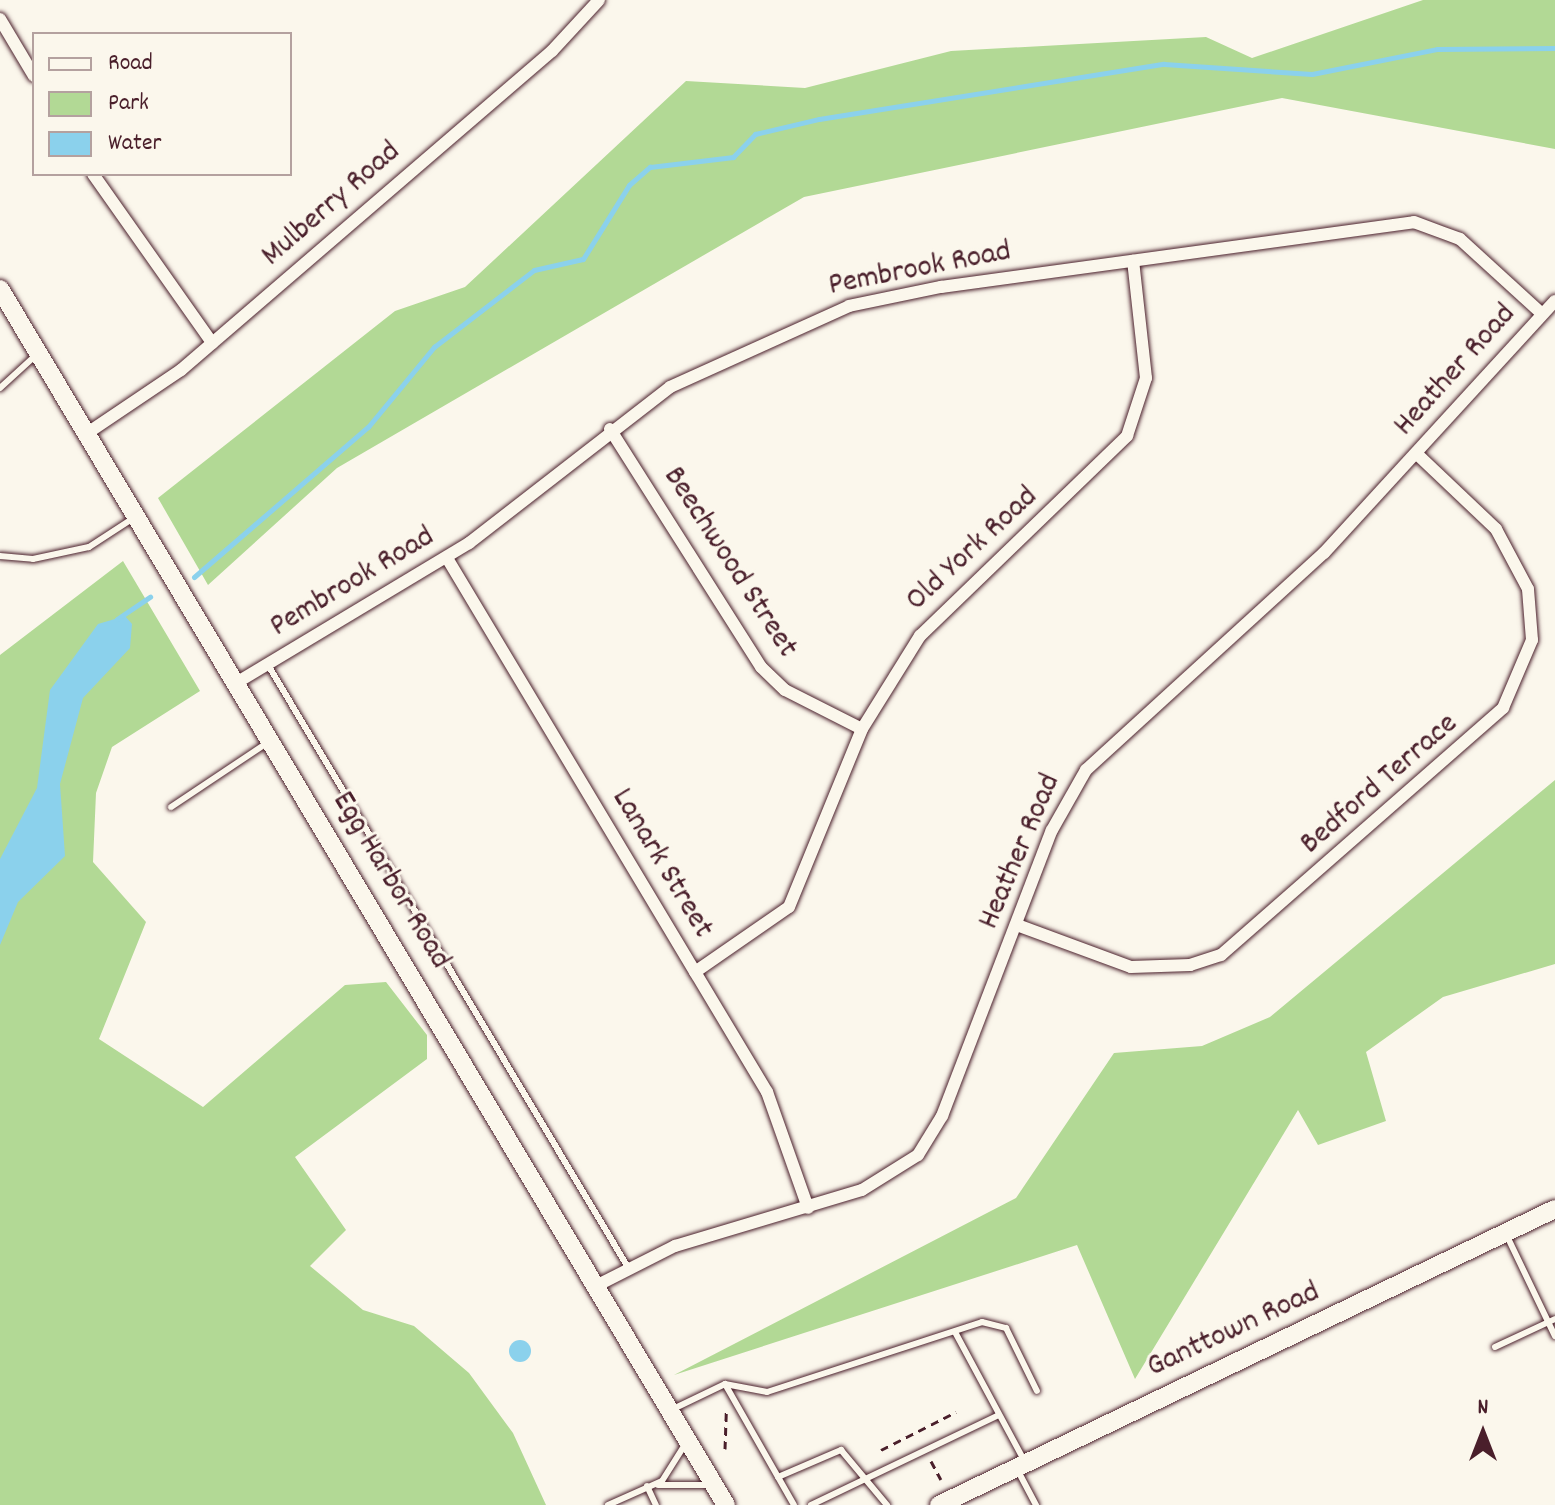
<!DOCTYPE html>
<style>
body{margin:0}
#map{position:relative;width:1555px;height:1505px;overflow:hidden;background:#fbf7ec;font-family:Dekko,sans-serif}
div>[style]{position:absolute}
.green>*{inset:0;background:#b2d995}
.water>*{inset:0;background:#8bd1ec}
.round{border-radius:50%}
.stream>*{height:5px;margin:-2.5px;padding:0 2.5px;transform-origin:2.5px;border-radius:2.5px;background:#8bd1ec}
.path>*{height:3px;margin-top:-1.5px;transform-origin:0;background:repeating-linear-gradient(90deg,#4a1f2b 0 8px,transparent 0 14px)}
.roads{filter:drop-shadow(0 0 2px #4a1f2b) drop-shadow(0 0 2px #4a1f2b)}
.lane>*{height:6px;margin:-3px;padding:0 3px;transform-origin:3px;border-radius:3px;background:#fbf7ec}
.street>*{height:12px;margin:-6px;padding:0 6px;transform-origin:6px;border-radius:6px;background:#fbf7ec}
.secondary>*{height:18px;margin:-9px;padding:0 9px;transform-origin:9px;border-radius:9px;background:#fbf7ec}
span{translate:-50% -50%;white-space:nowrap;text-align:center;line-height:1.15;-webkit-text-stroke:6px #fbf7ec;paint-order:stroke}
.street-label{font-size:32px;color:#4a1f2b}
.legend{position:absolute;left:32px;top:32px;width:260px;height:144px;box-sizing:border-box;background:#fbf7ec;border:2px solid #b4a19f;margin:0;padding:10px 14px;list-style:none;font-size:24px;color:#4a1f2b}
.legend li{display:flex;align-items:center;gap:16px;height:40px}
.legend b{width:40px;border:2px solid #b4a19f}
.north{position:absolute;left:1443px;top:1393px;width:80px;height:80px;-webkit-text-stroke:6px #fbf7ec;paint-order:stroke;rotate:0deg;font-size:22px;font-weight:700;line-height:32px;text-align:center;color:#4a1f2b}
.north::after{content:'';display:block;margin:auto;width:28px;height:36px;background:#4a1f2b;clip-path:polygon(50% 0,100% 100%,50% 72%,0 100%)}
</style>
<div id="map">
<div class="green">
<div style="clip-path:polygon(1423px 0,1555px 0,1555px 149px,1282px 98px,804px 197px,337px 468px,208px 585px,158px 498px,395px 311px,465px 287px,686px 81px,805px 88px,951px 51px,1206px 37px,1252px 58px)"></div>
<div style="clip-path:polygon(123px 561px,200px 691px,112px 747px,96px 793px,93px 862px,146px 922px,99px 1039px,203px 1107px,345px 985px,386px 982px,427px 1035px,427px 1059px,295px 1157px,346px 1230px,310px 1266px,363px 1310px,414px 1326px,469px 1373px,513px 1433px,546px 1505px,0 1505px,0 655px)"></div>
<div style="clip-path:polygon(1555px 780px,1555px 964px,1443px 997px,1366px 1052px,1386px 1121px,1318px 1145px,1298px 1110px,1135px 1379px,1077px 1245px,674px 1375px,1016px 1198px,1114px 1053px,1202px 1046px,1270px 1017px)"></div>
</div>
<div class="water">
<div style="clip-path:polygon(125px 616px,132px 624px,130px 648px,83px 698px,60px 784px,65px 856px,18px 902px,0 945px,0 859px,37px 788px,50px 690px,98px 624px)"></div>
<div class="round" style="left:509px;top:1340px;width:22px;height:22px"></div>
</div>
<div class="stream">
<div style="left:194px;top:577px;width:230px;rotate:-40.8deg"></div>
<div style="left:368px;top:427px;width:104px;rotate:-50.5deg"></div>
<div style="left:434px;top:347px;width:126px;rotate:-37.6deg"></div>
<div style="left:534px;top:270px;width:50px;rotate:-12.7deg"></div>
<div style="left:583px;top:259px;width:87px;rotate:-58.1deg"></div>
<div style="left:629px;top:185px;width:28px;rotate:-41deg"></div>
<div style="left:650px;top:167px;width:84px;rotate:-6.9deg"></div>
<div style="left:733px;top:157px;width:32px;rotate:-46deg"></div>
<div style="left:755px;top:134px;width:66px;rotate:-13.2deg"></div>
<div style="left:819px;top:119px;width:349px;rotate:-9.1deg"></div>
<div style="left:1164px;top:64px;width:148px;rotate:3.9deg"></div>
<div style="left:1312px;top:74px;width:127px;rotate:-11.3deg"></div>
<div style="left:1437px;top:49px;width:118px;rotate:-0.5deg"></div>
<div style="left:117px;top:619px;width:40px;rotate:-34deg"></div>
</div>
<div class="path">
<div style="left:725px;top:1449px;width:38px;rotate:-88deg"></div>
<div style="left:881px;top:1450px;width:84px;rotate:-26.9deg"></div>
<div style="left:931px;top:1461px;width:21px;rotate:62deg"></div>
</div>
<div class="roads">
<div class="lane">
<div style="left:0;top:388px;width:47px;rotate:-42.4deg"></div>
<div style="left:0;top:556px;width:33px;rotate:5deg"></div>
<div style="left:33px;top:559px;width:57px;rotate:-12.1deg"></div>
<div style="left:89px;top:547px;width:55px;rotate:-33.1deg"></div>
<div style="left:268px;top:665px;width:704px;rotate:59.13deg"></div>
<div style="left:171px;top:807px;width:115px;rotate:-33.7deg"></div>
<div style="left:1507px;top:1236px;width:111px;rotate:64.4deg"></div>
<div style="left:955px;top:1332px;width:148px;rotate:61.7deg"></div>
<div style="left:1495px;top:1347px;width:66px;rotate:-25deg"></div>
<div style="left:725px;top:1384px;width:139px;rotate:60.3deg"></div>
<div style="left:671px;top:1410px;width:60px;rotate:-25.7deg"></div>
<div style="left:725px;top:1384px;width:43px;rotate:10.8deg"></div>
<div style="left:767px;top:1392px;width:226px;rotate:-18deg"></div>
<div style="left:982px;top:1322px;width:25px;rotate:14deg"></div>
<div style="left:1006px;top:1328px;width:70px;rotate:63.8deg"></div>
<div style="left:1017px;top:1469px;width:41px;rotate:62.2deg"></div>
<div style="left:778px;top:1477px;width:69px;rotate:-23.2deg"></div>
<div style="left:841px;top:1450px;width:72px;rotate:50.1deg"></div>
<div style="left:658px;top:1485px;width:53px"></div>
<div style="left:647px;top:1486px;width:21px;rotate:65deg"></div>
<div style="left:608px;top:1505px;width:59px;rotate:-24deg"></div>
<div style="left:662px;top:1481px;width:45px;rotate:-57.7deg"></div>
<div style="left:811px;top:1505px;width:208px;rotate:-25.6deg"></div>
</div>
<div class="street">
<div style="left:0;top:19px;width:66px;rotate:59.2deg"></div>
<div style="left:93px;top:174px;width:207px;rotate:54.8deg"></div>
<div style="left:610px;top:429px;width:282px;rotate:57.6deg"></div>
<div style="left:761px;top:667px;width:33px;rotate:44deg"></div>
<div style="left:785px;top:690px;width:86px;rotate:26.9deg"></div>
<div style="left:86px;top:434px;width:115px;rotate:-34deg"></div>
<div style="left:181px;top:370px;width:489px;rotate:-40.7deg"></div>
<div style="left:552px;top:51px;width:69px;rotate:-47.3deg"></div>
<div style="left:447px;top:558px;width:623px;rotate:59.07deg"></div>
<div style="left:767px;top:1092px;width:123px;rotate:70.5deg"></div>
<div style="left:236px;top:683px;width:272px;rotate:-31deg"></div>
<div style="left:469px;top:543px;width:254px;rotate:-37.8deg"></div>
<div style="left:670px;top:387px;width:196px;rotate:-24.3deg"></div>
<div style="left:849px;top:306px;width:94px;rotate:-11.7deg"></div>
<div style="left:941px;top:287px;width:477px;rotate:-7.8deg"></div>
<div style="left:1414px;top:222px;width:49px;rotate:20.3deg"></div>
<div style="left:1460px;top:239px;width:111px;rotate:42.4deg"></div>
<div style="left:1017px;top:925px;width:121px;rotate:20.2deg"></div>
<div style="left:1131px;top:967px;width:59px;rotate:-1.9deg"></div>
<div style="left:1190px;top:965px;width:33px;rotate:-18deg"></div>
<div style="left:1221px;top:955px;width:375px;rotate:-41.2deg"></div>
<div style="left:1503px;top:708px;width:74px;rotate:-66.9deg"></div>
<div style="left:1532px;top:640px;width:51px;rotate:-94.5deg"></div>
<div style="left:1528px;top:589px;width:68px;rotate:-118.1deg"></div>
<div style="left:1496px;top:529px;width:109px;rotate:-136.5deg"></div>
<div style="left:695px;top:972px;width:114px;rotate:-34.7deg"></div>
<div style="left:789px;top:907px;width:192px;rotate:-67.7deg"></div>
<div style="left:862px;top:729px;width:110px;rotate:-58.1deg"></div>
<div style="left:920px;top:636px;width:288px;rotate:-44deg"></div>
<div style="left:1127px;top:436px;width:61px;rotate:-71.9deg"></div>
<div style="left:1146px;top:378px;width:118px;rotate:-96.3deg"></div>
<div style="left:596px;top:1286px;width:89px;rotate:-26.9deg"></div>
<div style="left:675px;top:1246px;width:195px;rotate:-16.7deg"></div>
<div style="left:862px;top:1190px;width:66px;rotate:-32deg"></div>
<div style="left:918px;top:1155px;width:46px;rotate:-58.4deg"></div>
<div style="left:942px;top:1116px;width:306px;rotate:-69deg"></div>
<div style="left:1052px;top:830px;width:69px;rotate:-60.5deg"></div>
<div style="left:1086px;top:770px;width:322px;rotate:-42.4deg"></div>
<div style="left:1324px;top:553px;width:342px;rotate:-47.5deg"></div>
</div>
<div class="secondary">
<div style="left:0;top:289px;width:1416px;rotate:59.16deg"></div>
<div style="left:939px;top:1505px;width:683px;rotate:-25.67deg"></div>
</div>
</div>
<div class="street-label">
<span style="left:332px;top:205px;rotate:-41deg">Mulberry Road</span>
<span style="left:920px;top:270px;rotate:-11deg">Pembrook Road</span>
<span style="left:1456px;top:371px;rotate:-48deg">Heather Road</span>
<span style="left:973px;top:550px;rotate:-43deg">Old York Road</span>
<span style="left:729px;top:563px;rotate:57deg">Beechwood Street</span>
<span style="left:353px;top:583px;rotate:-31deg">Pembrook Road</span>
<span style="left:1380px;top:785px;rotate:-41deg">Bedford Terrace</span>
<span style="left:1021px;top:852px;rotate:-67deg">Heather Road</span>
<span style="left:661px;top:864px;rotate:59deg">Lanark Street</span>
<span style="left:390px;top:881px;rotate:59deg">Egg Harbor Road</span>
<span style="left:1234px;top:1331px;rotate:-25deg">Ganttown Road</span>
</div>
<ul class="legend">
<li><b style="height:10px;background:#fbf7ec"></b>Road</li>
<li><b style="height:22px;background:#b2d995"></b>Park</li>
<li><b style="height:22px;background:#8bd1ec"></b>Water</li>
</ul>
<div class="north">N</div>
</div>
